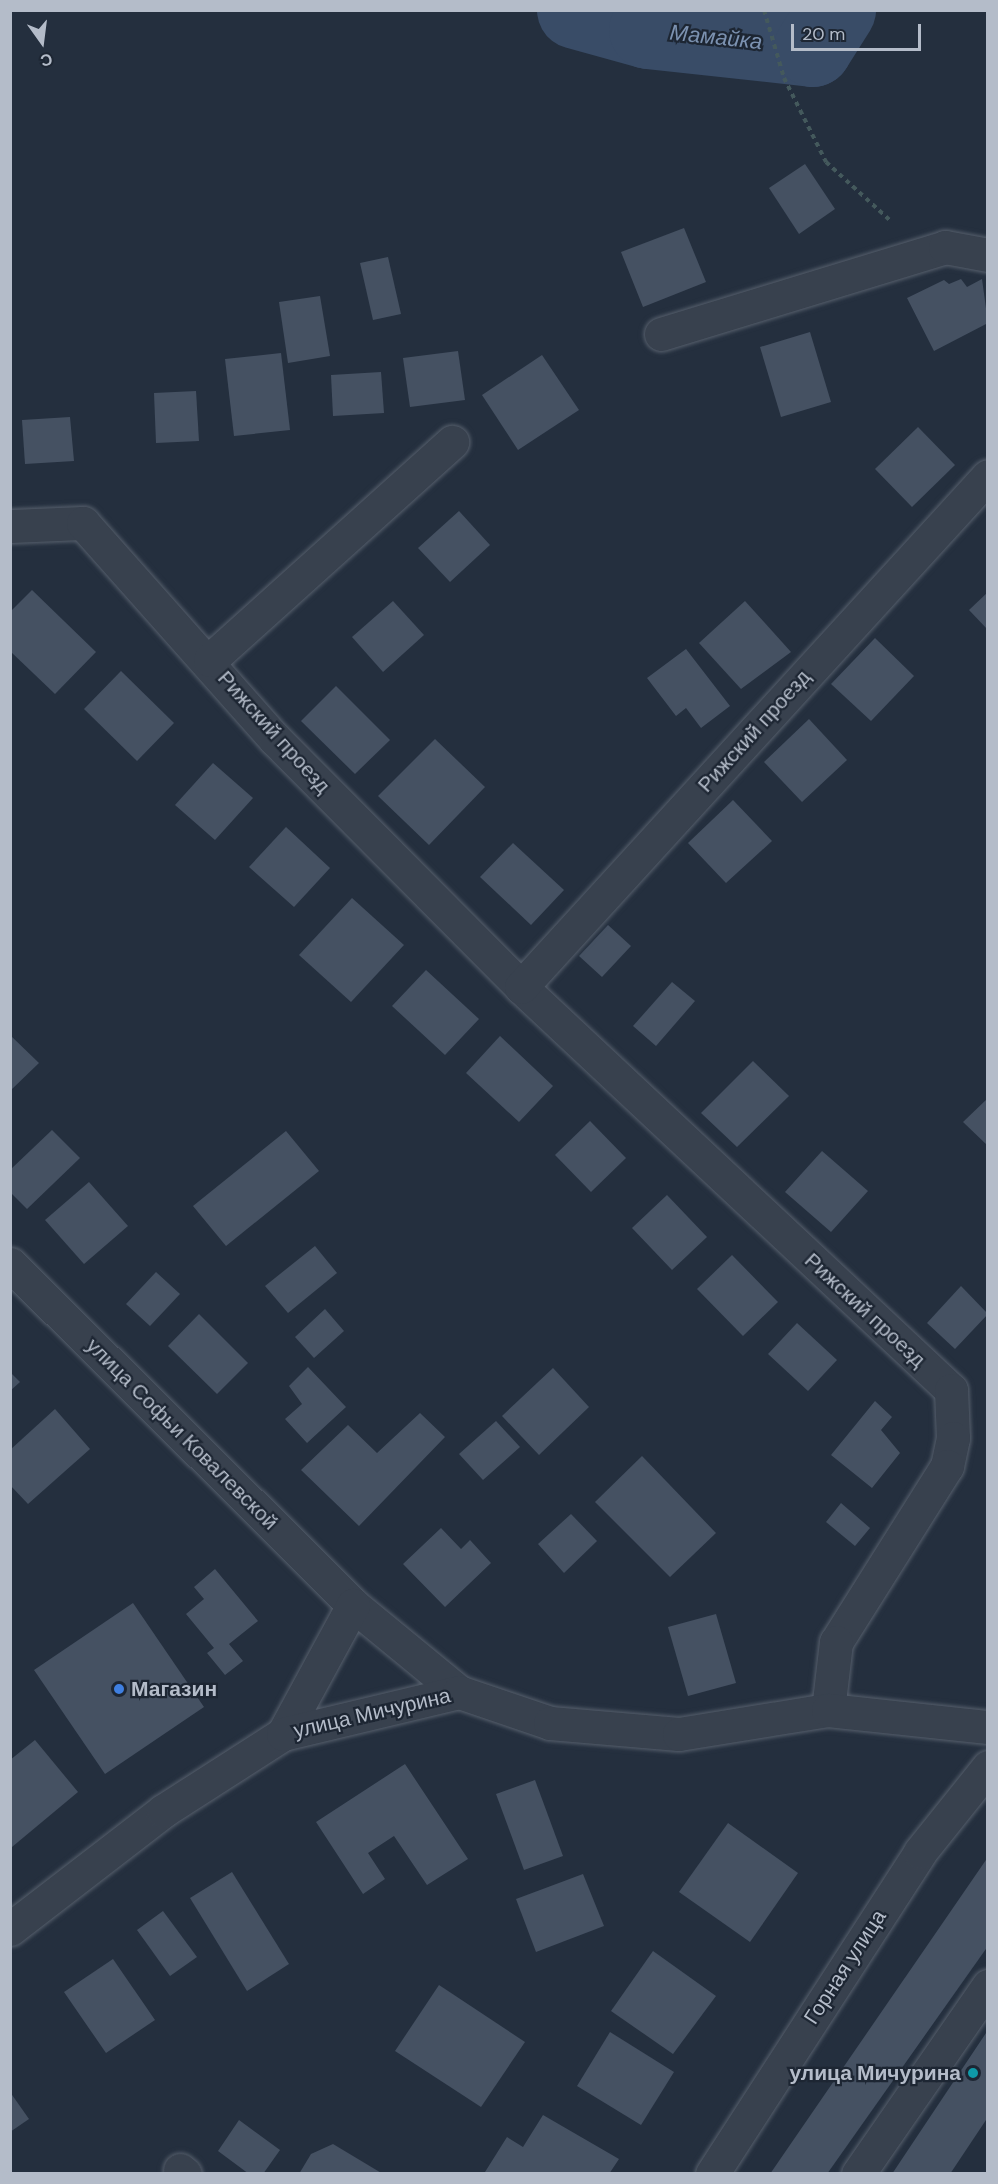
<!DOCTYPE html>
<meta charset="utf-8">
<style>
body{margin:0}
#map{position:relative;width:998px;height:2184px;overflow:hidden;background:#242f3e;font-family:"DM Sans",sans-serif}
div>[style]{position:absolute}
.river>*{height:78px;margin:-39px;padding:0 39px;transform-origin:39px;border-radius:39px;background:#394c67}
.building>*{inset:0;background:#455162}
.path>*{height:4px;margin-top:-2px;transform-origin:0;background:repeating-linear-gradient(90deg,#44595c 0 4.5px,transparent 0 9px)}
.roads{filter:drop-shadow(0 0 2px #565f6c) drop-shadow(0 0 2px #565f6c)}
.minor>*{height:33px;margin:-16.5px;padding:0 16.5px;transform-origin:16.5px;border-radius:16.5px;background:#38414e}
.dots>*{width:16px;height:16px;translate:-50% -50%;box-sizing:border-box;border:3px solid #1d2633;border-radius:50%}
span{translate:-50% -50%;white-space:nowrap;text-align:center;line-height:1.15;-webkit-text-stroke:4.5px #1d2633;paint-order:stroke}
.street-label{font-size:21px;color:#b4bcc9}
.poi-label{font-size:21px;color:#b4bcc9;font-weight:700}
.left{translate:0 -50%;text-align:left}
.right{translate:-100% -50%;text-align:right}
.water-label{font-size:22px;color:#7c92b1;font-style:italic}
.frame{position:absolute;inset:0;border:12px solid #b4bcc9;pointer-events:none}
.north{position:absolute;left:12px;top:12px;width:60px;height:60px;-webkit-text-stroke:4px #1d2633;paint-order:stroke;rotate:166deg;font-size:16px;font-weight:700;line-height:24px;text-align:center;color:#b4bcc9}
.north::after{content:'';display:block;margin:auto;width:21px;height:27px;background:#b4bcc9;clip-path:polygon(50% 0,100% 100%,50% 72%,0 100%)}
.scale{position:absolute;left:791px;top:24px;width:130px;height:27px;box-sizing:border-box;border:3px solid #b4bcc9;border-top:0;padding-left:8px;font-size:18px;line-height:21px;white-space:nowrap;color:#b4bcc9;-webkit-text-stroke:4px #1d2633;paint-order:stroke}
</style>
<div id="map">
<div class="river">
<div style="left:576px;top:10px;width:75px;rotate:15.5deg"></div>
<div style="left:648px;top:30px;width:166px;rotate:6.2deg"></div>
<div style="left:813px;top:48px;width:45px;rotate:-57.7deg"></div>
</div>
<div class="building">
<div style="clip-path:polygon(805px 164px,835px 209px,799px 234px,769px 188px)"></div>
<div style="clip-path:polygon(684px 228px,706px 282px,643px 307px,621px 252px)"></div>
<div style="clip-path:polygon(388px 257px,401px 314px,373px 320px,360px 263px)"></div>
<div style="clip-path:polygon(961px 279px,967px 287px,982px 279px,988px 323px,934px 351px,907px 298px,944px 280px,949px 284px)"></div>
<div style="clip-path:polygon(320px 296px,330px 356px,288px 363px,279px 302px)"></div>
<div style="clip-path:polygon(810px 332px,831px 402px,781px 417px,760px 347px)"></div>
<div style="clip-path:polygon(458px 351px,465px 400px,410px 407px,403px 358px)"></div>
<div style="clip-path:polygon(281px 353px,290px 430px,234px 436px,225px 359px)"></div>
<div style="clip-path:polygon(542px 355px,579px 410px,518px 450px,482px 395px)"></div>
<div style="clip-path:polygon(381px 372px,384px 413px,333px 416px,331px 375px)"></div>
<div style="clip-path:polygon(196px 391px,199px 441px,156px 443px,154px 393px)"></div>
<div style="clip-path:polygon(70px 417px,74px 461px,25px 464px,22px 420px)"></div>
<div style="clip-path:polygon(918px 427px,955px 465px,912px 507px,875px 469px)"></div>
<div style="clip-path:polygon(459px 511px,490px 545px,450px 582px,418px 548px)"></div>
<div style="clip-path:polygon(32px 590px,96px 652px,55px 694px,10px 651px,10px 612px)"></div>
<div style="clip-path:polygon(988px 592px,988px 630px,969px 610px)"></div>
<div style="clip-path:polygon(393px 601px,424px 635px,383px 672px,352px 637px)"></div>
<div style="clip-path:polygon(745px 601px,791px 652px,741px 689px,699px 643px)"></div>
<div style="clip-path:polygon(875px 638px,914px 676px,871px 721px,831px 684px)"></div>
<div style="clip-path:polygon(686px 649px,730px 706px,701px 728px,686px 708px,676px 716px,647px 678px)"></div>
<div style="clip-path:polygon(121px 671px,174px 723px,137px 761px,84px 709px)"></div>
<div style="clip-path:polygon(336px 686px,390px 740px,355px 774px,301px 721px)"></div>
<div style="clip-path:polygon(809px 719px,847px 760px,802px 802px,764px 762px)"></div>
<div style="clip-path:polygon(435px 739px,485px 787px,429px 845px,378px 796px)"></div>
<div style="clip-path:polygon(213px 763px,253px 798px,215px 840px,175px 805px)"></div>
<div style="clip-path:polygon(733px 800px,772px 841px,726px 883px,688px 843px)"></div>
<div style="clip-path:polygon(286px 827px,330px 868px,294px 907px,249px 867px)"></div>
<div style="clip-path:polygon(513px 843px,564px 890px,531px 925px,480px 877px)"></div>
<div style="clip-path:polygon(352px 898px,404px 945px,351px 1002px,299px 955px)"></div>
<div style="clip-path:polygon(608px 925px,631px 946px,602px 977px,579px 956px)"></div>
<div style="clip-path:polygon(426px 970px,479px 1019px,445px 1055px,392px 1006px)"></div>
<div style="clip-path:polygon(672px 982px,695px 1001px,656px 1046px,633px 1026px)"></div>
<div style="clip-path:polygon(10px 1035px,39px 1063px,10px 1091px)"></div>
<div style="clip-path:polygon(500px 1036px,553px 1086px,519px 1122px,466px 1073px)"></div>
<div style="clip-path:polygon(753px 1061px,789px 1096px,737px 1147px,701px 1113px)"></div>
<div style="clip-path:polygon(988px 1098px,988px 1146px,963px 1122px)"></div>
<div style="clip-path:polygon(590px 1121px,626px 1158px,591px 1192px,555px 1155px)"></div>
<div style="clip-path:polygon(52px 1130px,80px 1158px,27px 1209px,10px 1192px,10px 1170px)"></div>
<div style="clip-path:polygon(286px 1131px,319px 1171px,226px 1246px,193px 1206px)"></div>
<div style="clip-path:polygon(822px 1151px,868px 1191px,831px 1232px,785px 1192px)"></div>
<div style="clip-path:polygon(89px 1182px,128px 1226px,84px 1264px,45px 1220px)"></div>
<div style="clip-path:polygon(667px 1195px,707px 1237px,672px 1270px,632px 1228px)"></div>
<div style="clip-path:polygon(315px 1246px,337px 1273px,288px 1313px,265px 1286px)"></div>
<div style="clip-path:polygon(732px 1255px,778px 1302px,743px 1336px,697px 1289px)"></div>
<div style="clip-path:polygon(156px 1272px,180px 1294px,150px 1326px,126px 1304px)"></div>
<div style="clip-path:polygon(961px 1286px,988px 1314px,955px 1349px,927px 1323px)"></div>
<div style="clip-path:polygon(325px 1309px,344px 1331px,314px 1358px,295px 1337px)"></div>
<div style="clip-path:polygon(199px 1314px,248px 1363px,217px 1394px,168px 1346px)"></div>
<div style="clip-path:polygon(797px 1323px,837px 1360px,808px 1391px,768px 1354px)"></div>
<div style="clip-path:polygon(308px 1367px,346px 1407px,307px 1443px,285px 1419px,302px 1404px,289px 1386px)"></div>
<div style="clip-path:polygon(553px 1368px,589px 1407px,539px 1455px,502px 1416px)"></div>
<div style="clip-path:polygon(10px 1372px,20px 1382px,10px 1391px)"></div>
<div style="clip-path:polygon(875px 1401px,892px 1417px,881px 1430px,900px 1453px,872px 1488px,831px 1455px)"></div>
<div style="clip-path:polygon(55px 1409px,90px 1449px,28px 1504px,10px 1485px,10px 1450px)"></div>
<div style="clip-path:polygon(420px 1413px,445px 1437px,359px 1526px,301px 1470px,348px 1425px,377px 1453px)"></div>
<div style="clip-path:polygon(496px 1421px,520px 1447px,483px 1480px,459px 1454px)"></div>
<div style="clip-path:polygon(642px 1456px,716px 1533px,670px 1577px,595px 1502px)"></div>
<div style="clip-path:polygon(841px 1503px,870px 1528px,855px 1546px,826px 1522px)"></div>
<div style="clip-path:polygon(571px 1514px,597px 1541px,564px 1573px,538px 1544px)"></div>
<div style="clip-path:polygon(441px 1528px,461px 1549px,470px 1540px,491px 1563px,445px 1607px,403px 1564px)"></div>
<div style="clip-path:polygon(215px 1569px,258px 1621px,229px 1644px,243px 1661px,225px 1675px,207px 1653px,214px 1648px,186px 1614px,204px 1599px,194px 1587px)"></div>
<div style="clip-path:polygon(133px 1603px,204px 1707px,105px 1774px,34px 1670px)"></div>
<div style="clip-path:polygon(716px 1614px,736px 1683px,688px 1696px,668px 1627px)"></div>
<div style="clip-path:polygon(35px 1740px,78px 1792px,12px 1847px,10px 1760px)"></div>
<div style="clip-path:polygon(405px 1764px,468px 1859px,427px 1885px,394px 1836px,368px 1853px,385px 1879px,363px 1894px,316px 1822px)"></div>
<div style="clip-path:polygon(535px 1780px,563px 1856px,524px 1870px,496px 1794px)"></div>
<div style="clip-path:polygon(728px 1823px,798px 1873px,750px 1942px,679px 1892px)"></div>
<div style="clip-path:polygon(988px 1857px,988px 1946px,827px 2174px,770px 2174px)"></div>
<div style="clip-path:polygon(232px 1872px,289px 1964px,247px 1991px,190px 1898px)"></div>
<div style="clip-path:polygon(583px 1874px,604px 1926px,536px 1952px,516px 1899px)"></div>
<div style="clip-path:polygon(163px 1911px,197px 1957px,170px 1976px,137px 1930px)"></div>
<div style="clip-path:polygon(653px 1951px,716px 1996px,673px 2054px,611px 2011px)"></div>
<div style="clip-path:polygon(113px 1959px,155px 2020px,106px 2053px,64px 1992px)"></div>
<div style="clip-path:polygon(439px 1985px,525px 2042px,481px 2107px,395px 2051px)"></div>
<div style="clip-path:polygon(988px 2030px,988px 2117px,950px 2174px,892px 2174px)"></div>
<div style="clip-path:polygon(610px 2032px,674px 2072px,641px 2125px,577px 2086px)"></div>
<div style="clip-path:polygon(10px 2092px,29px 2119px,10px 2132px)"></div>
<div style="clip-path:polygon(543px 2115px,619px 2159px,609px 2174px,485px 2172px,507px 2137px,523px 2147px)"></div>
<div style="clip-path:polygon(239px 2120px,280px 2150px,263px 2174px,249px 2174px,218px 2151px)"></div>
<div style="clip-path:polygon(333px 2144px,383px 2174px,299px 2174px,311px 2154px)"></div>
</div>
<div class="path">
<div style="left:764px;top:10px;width:71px;rotate:73.6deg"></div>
<div style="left:784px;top:78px;width:94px;rotate:63.4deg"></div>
<div style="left:826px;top:162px;width:89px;rotate:42.3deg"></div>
</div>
<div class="roads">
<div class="minor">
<div style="left:661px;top:334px;width:297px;rotate:-17deg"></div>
<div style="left:945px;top:247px;width:44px;rotate:10.5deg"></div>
<div style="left:10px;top:526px;width:73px;rotate:-2.4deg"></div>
<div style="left:83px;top:523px;width:289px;rotate:48.4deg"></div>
<div style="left:275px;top:739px;width:349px;rotate:45.2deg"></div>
<div style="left:521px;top:987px;width:589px;rotate:43.14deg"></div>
<div style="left:951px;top:1390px;width:48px;rotate:87.6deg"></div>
<div style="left:953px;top:1438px;width:29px;rotate:102deg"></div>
<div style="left:947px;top:1466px;width:208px;rotate:122.2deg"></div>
<div style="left:836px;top:1642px;width:68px;rotate:96.7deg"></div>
<div style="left:210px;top:660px;width:326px;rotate:-42deg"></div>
<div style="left:521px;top:987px;width:692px;rotate:-47.58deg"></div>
<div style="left:10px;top:1264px;width:484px;rotate:44.8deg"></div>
<div style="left:353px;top:1605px;width:137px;rotate:39.4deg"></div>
<div style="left:283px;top:1734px;width:147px;rotate:-61.5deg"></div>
<div style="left:10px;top:1929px;width:193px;rotate:-37.6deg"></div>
<div style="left:163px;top:1811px;width:143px;rotate:-32.7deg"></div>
<div style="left:283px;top:1734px;width:181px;rotate:-13.4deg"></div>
<div style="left:459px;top:1692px;width:96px;rotate:18.8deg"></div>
<div style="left:550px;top:1723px;width:129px;rotate:4.9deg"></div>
<div style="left:679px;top:1734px;width:151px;rotate:-9.2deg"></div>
<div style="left:828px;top:1710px;width:161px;rotate:6.1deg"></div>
<div style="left:180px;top:2170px;width:6px;rotate:39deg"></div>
<div style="left:712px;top:2174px;width:383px;rotate:-57.1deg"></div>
<div style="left:920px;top:1852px;width:109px;rotate:-51.3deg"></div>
<div style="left:858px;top:2174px;width:229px;rotate:-55.3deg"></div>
</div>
</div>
<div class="dots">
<div style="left:119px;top:1689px;background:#3f7fe0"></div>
<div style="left:973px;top:2073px;background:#0f9aa8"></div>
</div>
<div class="street-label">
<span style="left:754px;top:731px;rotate:-48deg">Рижский проезд</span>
<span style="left:274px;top:732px;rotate:48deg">Рижский проезд</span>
<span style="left:865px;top:1310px;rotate:43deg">Рижский проезд</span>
<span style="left:182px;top:1434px;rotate:45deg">улица Софьи Ковалевской</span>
<span style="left:372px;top:1713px;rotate:-13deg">улица Мичурина</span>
<span style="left:845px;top:1967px;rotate:-57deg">Горная улица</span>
</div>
<div class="poi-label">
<span class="left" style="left:131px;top:1689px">Магазин</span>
<span class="right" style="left:961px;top:2073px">улица Мичурина</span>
</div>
<div class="water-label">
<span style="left:716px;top:37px;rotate:6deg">Мамайка</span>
</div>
<div class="frame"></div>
<div class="north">С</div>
<div class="scale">20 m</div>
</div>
